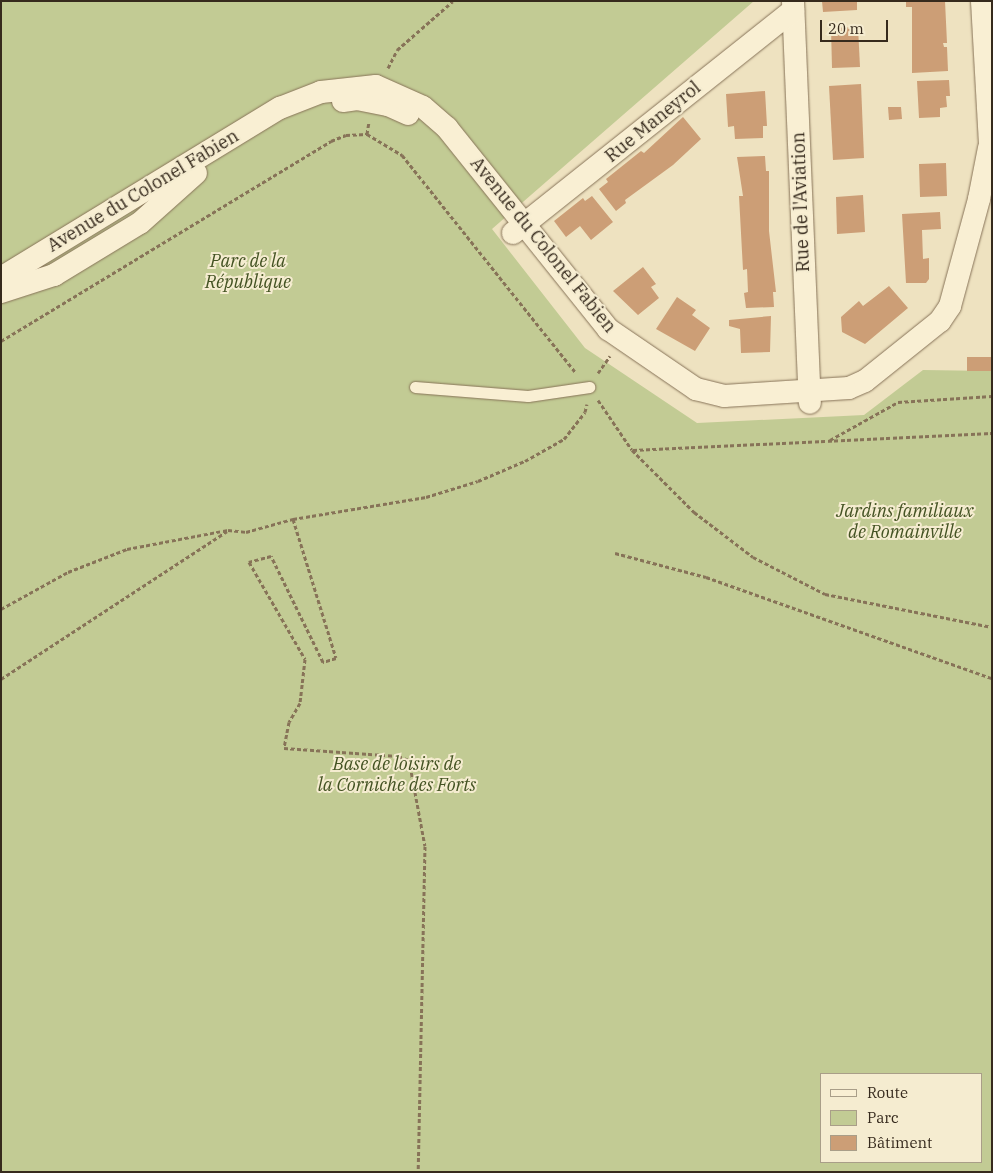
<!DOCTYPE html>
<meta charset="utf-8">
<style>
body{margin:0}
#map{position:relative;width:993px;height:1173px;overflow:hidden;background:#eee2c0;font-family:"IBM Plex Serif",serif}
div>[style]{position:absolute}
.green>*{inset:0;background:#c2cb94}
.building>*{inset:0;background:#cc9e76}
.path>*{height:3px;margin-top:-1.5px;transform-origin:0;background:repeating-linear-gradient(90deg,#877358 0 4px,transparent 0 6.5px)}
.roads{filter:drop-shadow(0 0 1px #877358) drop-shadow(0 0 1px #877358)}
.service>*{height:11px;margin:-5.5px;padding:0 5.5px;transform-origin:5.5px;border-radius:5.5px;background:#f9efd3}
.minor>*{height:22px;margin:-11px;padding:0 11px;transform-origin:11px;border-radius:11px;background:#f9efd3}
span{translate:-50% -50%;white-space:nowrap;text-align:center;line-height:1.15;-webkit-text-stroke:4px #f5ecd0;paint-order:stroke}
.street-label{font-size:18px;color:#362a1d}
.park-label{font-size:18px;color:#445323;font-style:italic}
.frame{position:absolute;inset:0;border:2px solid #362a1d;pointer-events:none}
.legend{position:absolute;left:820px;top:1073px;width:162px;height:90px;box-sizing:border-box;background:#f5ecd0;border:1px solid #a99e88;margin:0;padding:6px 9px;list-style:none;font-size:15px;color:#362a1d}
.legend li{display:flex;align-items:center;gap:10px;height:25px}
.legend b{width:25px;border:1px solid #a99e88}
.scale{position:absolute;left:820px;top:20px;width:68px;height:22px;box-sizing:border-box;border:2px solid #362a1d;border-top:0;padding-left:6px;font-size:15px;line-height:18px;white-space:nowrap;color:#362a1d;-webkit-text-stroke:4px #f5ecd0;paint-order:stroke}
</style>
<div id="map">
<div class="green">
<div style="clip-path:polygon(evenodd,1px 1px,754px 1px,492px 229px,585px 348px,697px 423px,864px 415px,923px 370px,992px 371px,992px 1172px,1px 1172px,1px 1px,822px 1074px,982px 1074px,982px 1162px,822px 1162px,822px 1074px)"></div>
</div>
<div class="building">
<div style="clip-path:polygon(822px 1px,857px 1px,857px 10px,823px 12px)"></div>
<div style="clip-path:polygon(906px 1px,945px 1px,947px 43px,943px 43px,944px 47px,947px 47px,948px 71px,912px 73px,912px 7px,906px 7px)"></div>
<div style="clip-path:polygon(858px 27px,860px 67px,832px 68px,831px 28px)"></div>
<div style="clip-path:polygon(949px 80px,950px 96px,946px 96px,947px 107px,940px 108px,940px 117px,919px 118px,917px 81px)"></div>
<div style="clip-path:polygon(861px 84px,864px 158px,833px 160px,829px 86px)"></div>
<div style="clip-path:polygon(765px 91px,767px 126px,763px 126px,763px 138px,735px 139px,734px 126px,728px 127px,726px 94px)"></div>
<div style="clip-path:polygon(888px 107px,901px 107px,902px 119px,889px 120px)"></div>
<div style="clip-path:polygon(683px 117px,701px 139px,673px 165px,625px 200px,626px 203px,616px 211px,599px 189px,608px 182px,606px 179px,641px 151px,644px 153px)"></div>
<div style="clip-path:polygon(765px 156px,766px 171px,769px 171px,769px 231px,776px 292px,773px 292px,774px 307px,746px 308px,744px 293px,748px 292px,747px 269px,743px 270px,739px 196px,743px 196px,737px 157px)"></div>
<div style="clip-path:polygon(946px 163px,947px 196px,920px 197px,919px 164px)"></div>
<div style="clip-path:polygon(863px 195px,865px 232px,837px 234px,836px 197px)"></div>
<div style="clip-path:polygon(592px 196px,613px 222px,591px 240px,580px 226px,566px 237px,554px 221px,583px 198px,585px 201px)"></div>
<div style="clip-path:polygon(940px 212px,941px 229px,922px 230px,923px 259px,929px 258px,929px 279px,926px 283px,906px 283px,902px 214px)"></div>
<div style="clip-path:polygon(643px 267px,656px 284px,651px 287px,659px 298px,638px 315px,613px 291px)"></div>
<div style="clip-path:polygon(889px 286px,908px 308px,865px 344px,842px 332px,841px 317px,859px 301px,863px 306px)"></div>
<div style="clip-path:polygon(677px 297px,696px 310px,692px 315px,710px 328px,695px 351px,656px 329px)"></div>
<div style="clip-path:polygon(771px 316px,770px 352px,741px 353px,740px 329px,729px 326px,729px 320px)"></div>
<div style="clip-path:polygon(967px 357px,992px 357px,992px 371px,967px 371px)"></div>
</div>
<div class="path">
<div style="left:388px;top:68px;width:20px;rotate:-63deg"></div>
<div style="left:397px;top:50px;width:74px;rotate:-41.2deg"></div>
<div style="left:367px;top:134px;width:12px;rotate:-81deg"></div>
<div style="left:1px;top:341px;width:386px;rotate:-31.2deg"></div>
<div style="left:331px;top:141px;width:16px;rotate:-22deg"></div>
<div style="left:346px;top:135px;width:21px;rotate:-3deg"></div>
<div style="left:367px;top:134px;width:41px;rotate:31deg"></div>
<div style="left:402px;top:155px;width:278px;rotate:51.4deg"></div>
<div style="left:598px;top:373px;width:21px;rotate:-55deg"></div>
<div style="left:598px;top:400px;width:60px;rotate:55.8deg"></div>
<div style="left:632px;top:450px;width:88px;rotate:45deg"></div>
<div style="left:694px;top:512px;width:74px;rotate:37.3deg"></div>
<div style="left:753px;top:557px;width:81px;rotate:27.2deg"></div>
<div style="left:825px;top:594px;width:170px;rotate:11.2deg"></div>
<div style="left:830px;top:440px;width:78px;rotate:-29.2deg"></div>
<div style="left:898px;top:402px;width:94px;rotate:-3.7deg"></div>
<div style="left:633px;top:450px;width:359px;rotate:-2.7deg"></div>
<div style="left:293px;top:519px;width:145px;rotate:72.8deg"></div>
<div style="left:336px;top:658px;width:14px;rotate:163deg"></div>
<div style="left:323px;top:662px;width:118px;rotate:-116.1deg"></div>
<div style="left:271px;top:556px;width:23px;rotate:165deg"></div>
<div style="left:249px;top:562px;width:112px;rotate:60deg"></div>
<div style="left:305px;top:659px;width:44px;rotate:96.5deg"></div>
<div style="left:300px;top:703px;width:22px;rotate:120deg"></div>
<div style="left:289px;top:722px;width:26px;rotate:101deg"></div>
<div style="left:284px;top:748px;width:114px;rotate:4deg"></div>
<div style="left:398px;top:756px;width:12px;rotate:20deg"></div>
<div style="left:409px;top:760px;width:87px;rotate:79.5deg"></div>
<div style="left:425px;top:846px;width:326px;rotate:91.2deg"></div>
<div style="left:615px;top:553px;width:94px;rotate:14.8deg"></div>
<div style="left:706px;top:577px;width:303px;rotate:19.5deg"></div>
<div style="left:1px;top:609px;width:77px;rotate:-28.9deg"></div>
<div style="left:68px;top:572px;width:63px;rotate:-21.3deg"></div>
<div style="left:127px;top:549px;width:103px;rotate:-10.7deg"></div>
<div style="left:228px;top:530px;width:18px;rotate:6deg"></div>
<div style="left:246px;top:532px;width:49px;rotate:-15.5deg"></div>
<div style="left:293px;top:519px;width:135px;rotate:-9.4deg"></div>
<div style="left:426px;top:497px;width:54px;rotate:-17.1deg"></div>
<div style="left:478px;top:481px;width:51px;rotate:-23.1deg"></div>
<div style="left:525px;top:461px;width:45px;rotate:-29.4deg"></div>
<div style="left:564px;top:439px;width:34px;rotate:-52deg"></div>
<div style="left:585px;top:412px;width:8px;rotate:-76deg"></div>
<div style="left:1px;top:679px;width:270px;rotate:-33.2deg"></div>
</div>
<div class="roads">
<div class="service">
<div style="left:415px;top:387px;width:113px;rotate:4.6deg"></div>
<div style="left:528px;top:396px;width:62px;rotate:-8.4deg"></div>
</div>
<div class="minor">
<div style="left:793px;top:1px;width:402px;rotate:87.6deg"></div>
<div style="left:982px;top:1px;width:161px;rotate:86.8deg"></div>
<div style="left:343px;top:101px;width:14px;rotate:-8deg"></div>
<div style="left:357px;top:99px;width:32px;rotate:11deg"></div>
<div style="left:388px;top:105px;width:22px;rotate:24deg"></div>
<div style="left:513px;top:233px;width:358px;rotate:-38.5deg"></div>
<div style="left:1px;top:278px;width:327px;rotate:-31.4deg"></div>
<div style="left:280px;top:108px;width:44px;rotate:-21.3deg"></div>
<div style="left:321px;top:92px;width:55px;rotate:-6.2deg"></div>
<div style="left:376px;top:86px;width:51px;rotate:24.1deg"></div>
<div style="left:423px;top:107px;width:32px;rotate:41deg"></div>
<div style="left:447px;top:128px;width:258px;rotate:51.3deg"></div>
<div style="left:608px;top:329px;width:107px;rotate:34.3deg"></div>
<div style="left:696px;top:389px;width:29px;rotate:14deg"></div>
<div style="left:724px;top:396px;width:125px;rotate:-3.7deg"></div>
<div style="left:849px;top:388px;width:17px;rotate:-24deg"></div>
<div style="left:865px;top:381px;width:96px;rotate:-38.7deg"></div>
<div style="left:940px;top:321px;width:18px;rotate:-56deg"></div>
<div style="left:950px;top:306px;width:111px;rotate:-74.8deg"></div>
<div style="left:979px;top:199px;width:52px;rotate:-78.9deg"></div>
<div style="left:1px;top:292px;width:56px;rotate:-17.8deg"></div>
<div style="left:54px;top:275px;width:100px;rotate:-31.2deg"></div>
<div style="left:140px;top:223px;width:75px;rotate:-41.8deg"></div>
</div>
</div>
<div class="street-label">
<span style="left:653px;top:122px;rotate:-39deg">Rue Maneyrol</span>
<span style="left:143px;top:191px;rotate:-31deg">Avenue du Colonel Fabien</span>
<span style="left:801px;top:202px;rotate:-92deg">Rue de l'Aviation</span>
<span style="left:543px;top:245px;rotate:51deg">Avenue du Colonel Fabien</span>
</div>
<div class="park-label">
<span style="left:248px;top:272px">Parc de la<br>République</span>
<span style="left:905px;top:522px">Jardins familiaux<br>de Romainville</span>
<span style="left:397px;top:775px">Base de loisirs de<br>la Corniche des Forts</span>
</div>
<div class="frame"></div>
<ul class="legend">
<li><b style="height:6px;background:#f9efd3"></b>Route</li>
<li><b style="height:14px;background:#c2cb94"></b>Parc</li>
<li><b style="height:14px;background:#cc9e76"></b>Bâtiment</li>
</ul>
<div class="scale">20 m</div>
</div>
